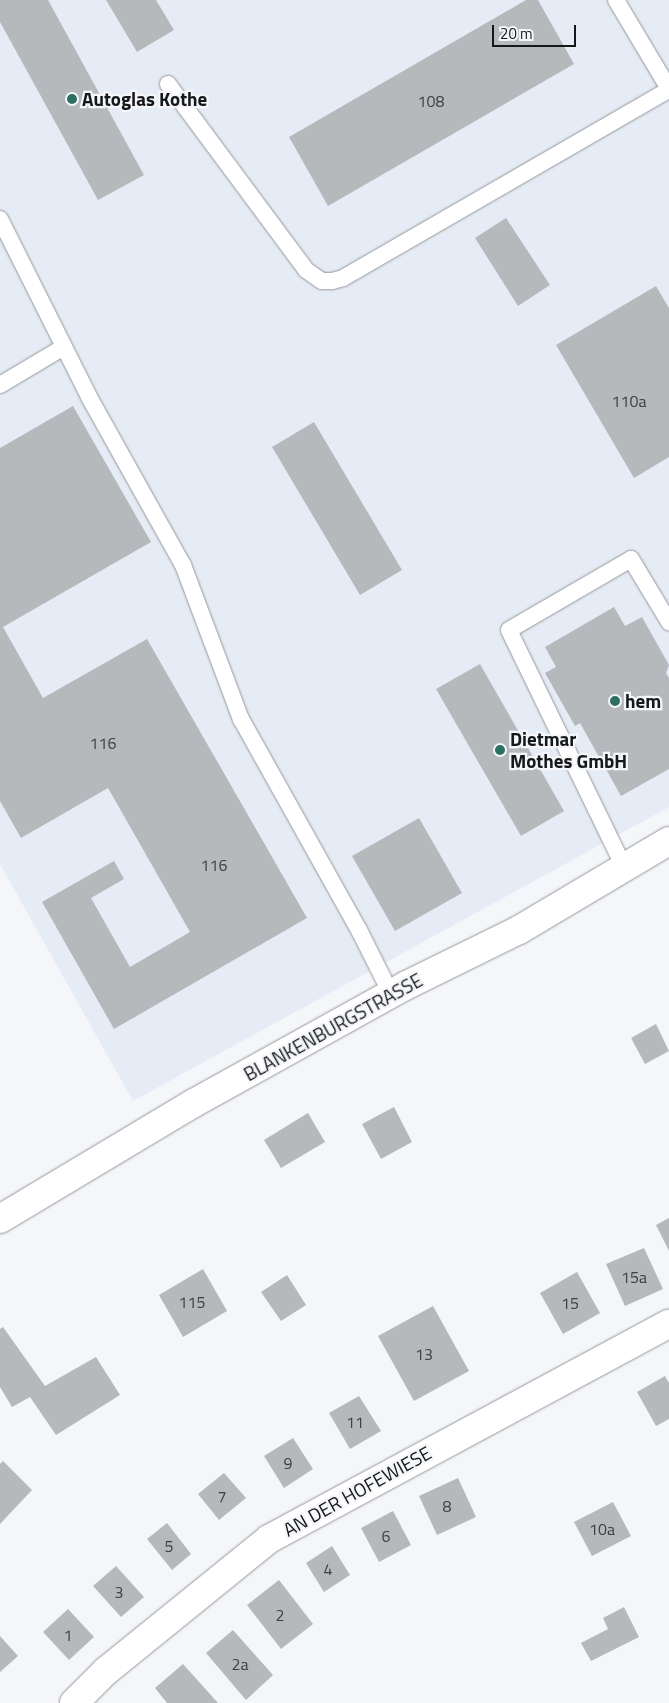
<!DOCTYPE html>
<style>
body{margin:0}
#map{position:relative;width:669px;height:1703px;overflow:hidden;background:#f4f6fa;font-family:"Titillium Web",sans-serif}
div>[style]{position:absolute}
.built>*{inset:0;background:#e5ecf6}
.building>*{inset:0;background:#b6b9bc}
.roads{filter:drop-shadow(0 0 1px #96989c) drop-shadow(0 0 1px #96989c)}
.service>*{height:16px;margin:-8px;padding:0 8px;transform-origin:8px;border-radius:8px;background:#fff}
.minor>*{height:28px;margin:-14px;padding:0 14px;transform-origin:14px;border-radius:14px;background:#fff}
.secondary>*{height:28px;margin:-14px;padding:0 14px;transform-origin:14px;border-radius:14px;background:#fff}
.dots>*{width:14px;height:14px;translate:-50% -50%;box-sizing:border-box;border:2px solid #f4f6fa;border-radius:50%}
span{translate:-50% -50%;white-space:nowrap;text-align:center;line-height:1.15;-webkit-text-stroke:4.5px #f4f6fa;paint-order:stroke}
.number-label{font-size:16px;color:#3e4042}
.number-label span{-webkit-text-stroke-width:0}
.poi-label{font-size:19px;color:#161719;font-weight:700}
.left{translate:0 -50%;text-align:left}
.street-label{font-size:19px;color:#161719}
.scale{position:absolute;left:492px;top:25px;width:84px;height:22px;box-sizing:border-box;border:2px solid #161719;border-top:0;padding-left:6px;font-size:15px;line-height:18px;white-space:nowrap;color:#161719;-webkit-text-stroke:4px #f4f6fa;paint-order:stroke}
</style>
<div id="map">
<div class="built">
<div style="clip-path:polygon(0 0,669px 0,669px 807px,133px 1101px,0 864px)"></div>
</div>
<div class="building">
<div style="clip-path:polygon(0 0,48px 0,144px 175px,98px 200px,0 22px)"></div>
<div style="clip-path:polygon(106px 0,156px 0,174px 30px,137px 52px)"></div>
<div style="clip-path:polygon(526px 0,538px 0,574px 64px,328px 206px,289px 137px)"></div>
<div style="clip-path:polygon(506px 218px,550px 285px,518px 306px,475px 238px)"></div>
<div style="clip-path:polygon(656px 286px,669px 308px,669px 457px,634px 478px,556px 345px)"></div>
<div style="clip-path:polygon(73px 406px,151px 542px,3px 627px,43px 698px,147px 639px,307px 918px,114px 1029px,42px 902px,114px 861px,124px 879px,91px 898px,130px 967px,190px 932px,108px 788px,21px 838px,0 801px,0 448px)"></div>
<div style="clip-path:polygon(314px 422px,402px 570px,360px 595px,272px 447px)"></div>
<div style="clip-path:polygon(614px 607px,625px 626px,642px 617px,669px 665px,666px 673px,669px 678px,669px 769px,621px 796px,580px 723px,575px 726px,545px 673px,556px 667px,545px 647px)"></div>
<div style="clip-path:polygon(480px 664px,564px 811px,521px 836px,436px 689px)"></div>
<div style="clip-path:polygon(419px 818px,462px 893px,395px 931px,352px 856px)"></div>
<div style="clip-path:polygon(656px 1024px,669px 1051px,645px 1064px,631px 1038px)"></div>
<div style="clip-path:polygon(394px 1107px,412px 1142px,381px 1159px,362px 1124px)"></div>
<div style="clip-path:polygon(308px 1113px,325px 1142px,281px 1168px,264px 1140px)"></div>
<div style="clip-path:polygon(669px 1218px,669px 1251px,656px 1225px)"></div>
<div style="clip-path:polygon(644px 1248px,663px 1289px,625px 1306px,606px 1264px)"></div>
<div style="clip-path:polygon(203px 1269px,227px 1311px,183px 1337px,159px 1295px)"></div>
<div style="clip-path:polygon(577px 1272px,600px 1313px,563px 1334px,540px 1293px)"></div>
<div style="clip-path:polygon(287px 1275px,306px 1305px,281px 1321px,261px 1292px)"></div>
<div style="clip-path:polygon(433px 1306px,469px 1371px,414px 1401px,378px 1336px)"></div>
<div style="clip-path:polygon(3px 1327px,45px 1386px,96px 1357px,120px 1395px,56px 1435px,30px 1397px,12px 1407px,0 1387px,0 1329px)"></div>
<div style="clip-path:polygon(665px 1376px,669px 1383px,669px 1419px,656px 1426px,637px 1392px)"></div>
<div style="clip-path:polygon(359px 1396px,381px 1431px,350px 1449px,329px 1413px)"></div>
<div style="clip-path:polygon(293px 1438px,313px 1469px,284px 1488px,264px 1456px)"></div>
<div style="clip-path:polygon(3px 1461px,32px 1490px,0 1524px,0 1464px)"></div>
<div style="clip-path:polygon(224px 1473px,246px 1498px,219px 1520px,198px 1494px)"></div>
<div style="clip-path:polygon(458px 1478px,476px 1517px,437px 1535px,419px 1496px)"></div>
<div style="clip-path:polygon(613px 1502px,631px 1536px,592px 1556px,574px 1522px)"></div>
<div style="clip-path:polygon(393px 1511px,411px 1545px,379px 1562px,361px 1528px)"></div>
<div style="clip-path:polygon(167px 1523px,191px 1554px,172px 1570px,147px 1539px)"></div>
<div style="clip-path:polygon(332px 1546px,350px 1575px,324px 1592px,306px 1563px)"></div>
<div style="clip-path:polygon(116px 1566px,144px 1597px,121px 1617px,93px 1586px)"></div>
<div style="clip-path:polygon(279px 1580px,313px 1624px,281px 1649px,247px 1605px)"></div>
<div style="clip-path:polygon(624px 1607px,639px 1637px,591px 1661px,581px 1643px,608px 1629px,603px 1618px)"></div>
<div style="clip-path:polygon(68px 1609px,94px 1637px,69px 1660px,43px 1632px)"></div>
<div style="clip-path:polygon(233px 1630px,273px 1675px,246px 1700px,206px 1653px)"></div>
<div style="clip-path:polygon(0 1636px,18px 1656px,0 1672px)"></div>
<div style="clip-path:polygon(183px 1664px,218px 1703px,167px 1703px,155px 1688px)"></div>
</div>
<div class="roads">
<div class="service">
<div style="left:616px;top:0;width:104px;rotate:59.2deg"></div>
<div style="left:168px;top:84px;width:232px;rotate:53.4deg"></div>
<div style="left:306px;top:270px;width:19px;rotate:35deg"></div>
<div style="left:322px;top:281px;width:10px"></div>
<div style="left:332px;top:281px;width:11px;rotate:-15deg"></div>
<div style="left:343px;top:278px;width:376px;rotate:-30deg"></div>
<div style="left:0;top:219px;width:199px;rotate:63.4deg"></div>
<div style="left:89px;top:397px;width:193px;rotate:60.8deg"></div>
<div style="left:183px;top:565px;width:165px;rotate:69.4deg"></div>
<div style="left:241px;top:719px;width:242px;rotate:60.8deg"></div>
<div style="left:359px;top:930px;width:72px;rotate:63.4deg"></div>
<div style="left:0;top:385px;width:74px;rotate:-30.7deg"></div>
<div style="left:624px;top:867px;width:263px;rotate:-115.9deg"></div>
<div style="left:509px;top:630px;width:141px;rotate:-30.2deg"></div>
<div style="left:631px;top:559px;width:74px;rotate:58.9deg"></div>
</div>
<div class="minor">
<div style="left:74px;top:1703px;width:45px;rotate:-45deg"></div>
<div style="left:106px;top:1671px;width:210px;rotate:-39deg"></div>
<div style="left:269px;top:1539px;width:454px;rotate:-28.3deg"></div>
</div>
<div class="secondary">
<div style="left:0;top:1219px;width:226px;rotate:-30.9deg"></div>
<div style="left:194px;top:1103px;width:241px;rotate:-29deg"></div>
<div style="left:405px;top:986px;width:127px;rotate:-26.2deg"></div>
<div style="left:519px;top:930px;width:174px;rotate:-30.7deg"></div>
</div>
</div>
<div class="dots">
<div style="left:72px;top:99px;background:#2b6f61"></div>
<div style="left:615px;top:701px;background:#2b6f61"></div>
<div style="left:500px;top:750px;background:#2b6f61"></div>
</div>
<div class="number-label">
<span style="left:431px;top:101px">108</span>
<span style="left:629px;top:401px">110a</span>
<span style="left:103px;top:743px">116</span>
<span style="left:214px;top:865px">116</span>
<span style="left:634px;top:1277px">15a</span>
<span style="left:192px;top:1302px">115</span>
<span style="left:570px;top:1303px">15</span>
<span style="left:424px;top:1354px">13</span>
<span style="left:355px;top:1422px">11</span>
<span style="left:288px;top:1463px">9</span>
<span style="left:222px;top:1496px">7</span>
<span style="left:447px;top:1506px">8</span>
<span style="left:602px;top:1529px">10a</span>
<span style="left:386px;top:1536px">6</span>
<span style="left:169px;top:1546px">5</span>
<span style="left:328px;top:1569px">4</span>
<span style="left:119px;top:1592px">3</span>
<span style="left:280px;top:1615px">2</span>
<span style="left:68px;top:1635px">1</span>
<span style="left:240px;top:1664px">2a</span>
</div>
<div class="poi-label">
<span class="left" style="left:82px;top:99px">Autoglas Kothe</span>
<span class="left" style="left:625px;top:701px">hem</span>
<span class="left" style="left:510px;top:750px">Dietmar<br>Mothes GmbH</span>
</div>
<div class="street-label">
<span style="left:333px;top:1027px;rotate:-29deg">BLANKENBURGSTRASSE</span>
<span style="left:357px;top:1491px;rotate:-29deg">AN DER HOFEWIESE</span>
</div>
<div class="scale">20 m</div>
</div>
